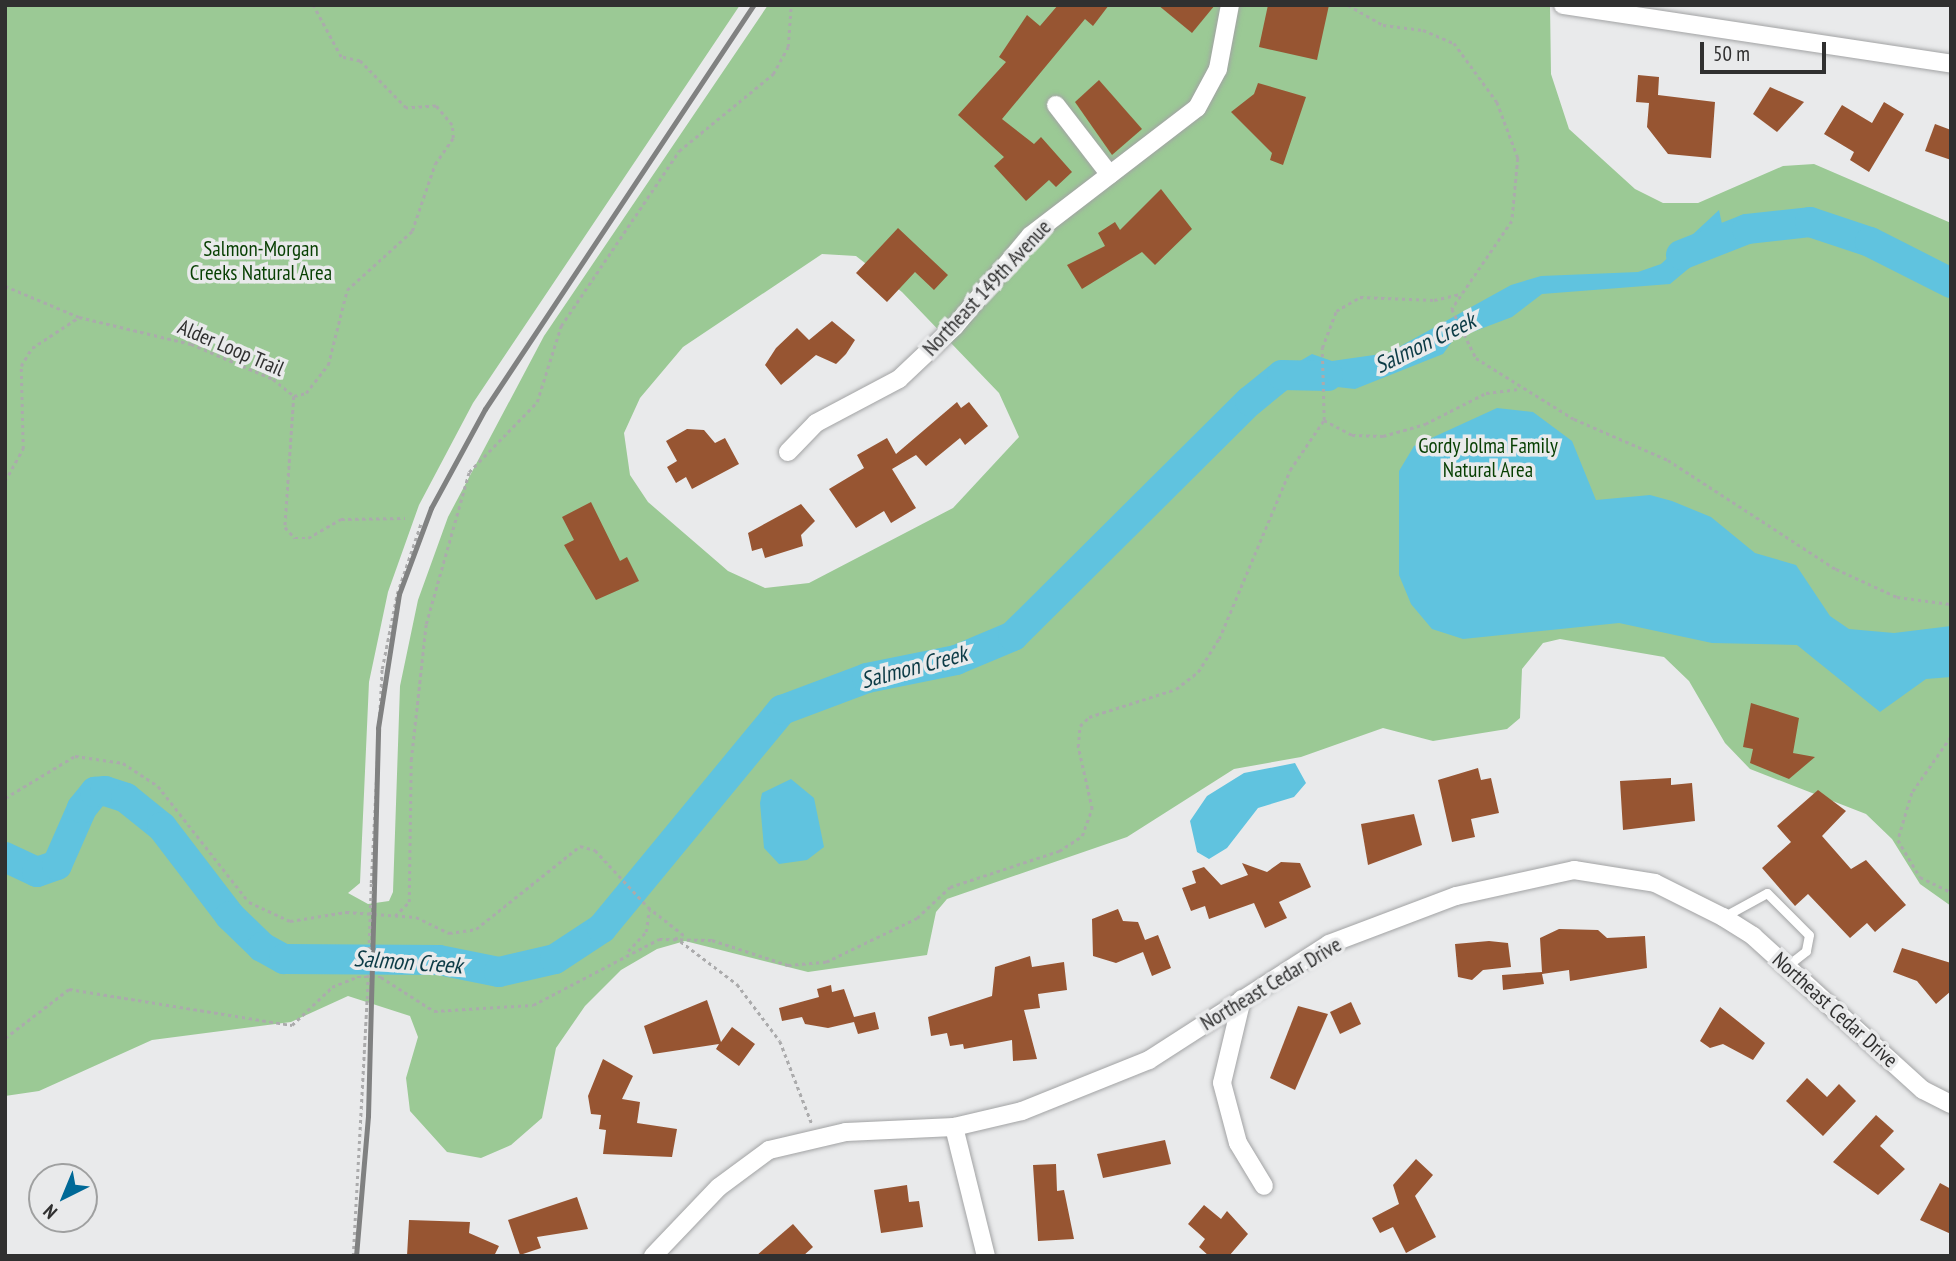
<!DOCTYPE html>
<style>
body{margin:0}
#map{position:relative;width:1956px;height:1261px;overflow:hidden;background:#e9eaeb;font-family:"PT Sans Narrow",sans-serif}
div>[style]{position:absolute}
.green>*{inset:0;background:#9bc995}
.water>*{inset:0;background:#60c3df}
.river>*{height:30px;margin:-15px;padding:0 15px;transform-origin:15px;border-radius:15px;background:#60c3df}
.building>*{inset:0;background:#975532}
.path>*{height:2.5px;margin-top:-1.25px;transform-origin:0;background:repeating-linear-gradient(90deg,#ababac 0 3.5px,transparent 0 7px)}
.roads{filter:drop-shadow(0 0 2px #a2a3a4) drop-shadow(0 0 2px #a2a3a4)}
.lane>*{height:9px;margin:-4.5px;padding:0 4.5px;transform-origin:4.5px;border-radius:4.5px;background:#fff}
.street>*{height:18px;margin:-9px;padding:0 9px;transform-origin:9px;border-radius:9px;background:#fff}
.rail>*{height:5px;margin:-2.5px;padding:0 2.5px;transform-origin:2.5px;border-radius:2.5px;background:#808181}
.path-bridge>*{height:2.5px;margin-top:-1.25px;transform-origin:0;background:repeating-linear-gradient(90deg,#ababac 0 3.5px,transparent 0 7px)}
span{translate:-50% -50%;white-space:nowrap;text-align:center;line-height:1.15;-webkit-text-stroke:7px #e9eaeb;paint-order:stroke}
.park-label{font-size:21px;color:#073f02}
.street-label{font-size:21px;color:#303030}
.water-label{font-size:23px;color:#0c3b46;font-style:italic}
.frame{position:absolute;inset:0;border:7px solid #303030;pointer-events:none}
.north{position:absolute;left:28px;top:1163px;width:70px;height:70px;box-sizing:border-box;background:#e9eaeb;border:2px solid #9fa0a0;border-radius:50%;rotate:223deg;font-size:19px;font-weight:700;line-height:28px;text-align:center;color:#303030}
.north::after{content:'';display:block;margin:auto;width:24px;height:32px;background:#006997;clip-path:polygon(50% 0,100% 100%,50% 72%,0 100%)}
.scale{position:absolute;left:1700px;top:42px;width:126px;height:32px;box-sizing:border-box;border:4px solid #303030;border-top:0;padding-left:9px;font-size:21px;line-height:24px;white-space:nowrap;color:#303030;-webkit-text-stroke:5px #e9eaeb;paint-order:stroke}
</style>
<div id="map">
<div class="green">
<div style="clip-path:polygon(evenodd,5px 5px,740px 5px,473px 403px,419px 505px,388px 592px,369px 682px,360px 883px,348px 893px,368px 904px,389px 901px,393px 892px,400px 686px,418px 600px,448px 517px,544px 336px,768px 5px,1550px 5px,1551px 74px,1569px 129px,1635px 189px,1663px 203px,1698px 203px,1783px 166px,1814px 164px,1951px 223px,1951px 906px,1920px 884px,1892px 839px,1866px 814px,1750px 769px,1725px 743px,1689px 681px,1664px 657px,1560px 639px,1543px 643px,1522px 669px,1520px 718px,1507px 729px,1433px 741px,1383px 728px,1301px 757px,1234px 769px,1127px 837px,947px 899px,936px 912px,927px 955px,808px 972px,685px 941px,657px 949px,621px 970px,585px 1006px,556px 1048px,542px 1118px,511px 1145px,481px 1158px,447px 1152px,410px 1111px,406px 1078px,418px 1037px,410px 1016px,348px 996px,291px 1022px,152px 1040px,39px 1091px,5px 1096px,5px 5px,822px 254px,856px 256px,902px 292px,999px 393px,1019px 437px,953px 508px,809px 583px,765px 588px,728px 571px,648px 502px,630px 475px,624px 433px,640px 398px,683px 347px,822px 254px)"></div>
</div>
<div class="water">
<div style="clip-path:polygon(1719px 210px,1722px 224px,1705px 255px,1670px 284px,1542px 294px,1512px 317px,1454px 339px,1443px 354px,1355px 389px,1310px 384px,1283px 371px,1312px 354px,1332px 361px,1388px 353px,1511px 285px,1541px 276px,1638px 272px,1661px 264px)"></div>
<div style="clip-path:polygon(1497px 408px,1533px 412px,1572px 441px,1596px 500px,1650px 495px,1672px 501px,1711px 517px,1755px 553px,1796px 565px,1830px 616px,1849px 629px,1894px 633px,1951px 626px,1951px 677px,1926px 679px,1880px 712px,1797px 645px,1712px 643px,1619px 623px,1463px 639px,1432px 629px,1411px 604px,1399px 575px,1399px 471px,1414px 446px)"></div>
<div style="clip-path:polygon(1295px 763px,1306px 783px,1294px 797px,1258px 808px,1227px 848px,1209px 859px,1197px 852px,1190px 821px,1207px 796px,1244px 773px)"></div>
<div style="clip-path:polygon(791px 779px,814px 798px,824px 847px,807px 860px,779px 864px,764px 848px,760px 803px,762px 793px)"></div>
</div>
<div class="river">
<div style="left:1681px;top:255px;width:71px;rotate:-21.5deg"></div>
<div style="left:1747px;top:229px;width:63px;rotate:-6.3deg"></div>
<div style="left:1810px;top:222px;width:63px;rotate:18.4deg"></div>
<div style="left:1870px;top:242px;width:91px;rotate:26.8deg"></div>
<div style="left:5px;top:857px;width:35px;rotate:25deg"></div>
<div style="left:37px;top:872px;width:21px;rotate:-19deg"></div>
<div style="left:57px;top:865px;width:62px;rotate:-66.3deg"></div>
<div style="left:82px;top:808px;width:21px;rotate:-51deg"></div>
<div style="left:95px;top:792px;width:10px;rotate:-6deg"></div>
<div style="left:105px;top:791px;width:22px;rotate:18deg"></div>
<div style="left:126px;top:798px;width:46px;rotate:38.9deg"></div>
<div style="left:162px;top:827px;width:112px;rotate:52.6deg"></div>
<div style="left:230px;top:916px;width:45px;rotate:44.1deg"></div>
<div style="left:262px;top:947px;width:25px;rotate:29deg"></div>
<div style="left:284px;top:959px;width:155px;rotate:0.4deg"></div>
<div style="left:439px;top:960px;width:61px;rotate:11.3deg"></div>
<div style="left:499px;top:972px;width:57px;rotate:-13.1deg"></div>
<div style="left:555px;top:959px;width:56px;rotate:-33.4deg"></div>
<div style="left:602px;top:928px;width:283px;rotate:-50.5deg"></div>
<div style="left:782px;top:710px;width:91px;rotate:-20.6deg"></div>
<div style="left:867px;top:678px;width:91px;rotate:-11.4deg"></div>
<div style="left:956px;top:660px;width:62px;rotate:-22.8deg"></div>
<div style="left:1013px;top:636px;width:334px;rotate:-44.8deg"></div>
<div style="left:1250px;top:401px;width:41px;rotate:-39.1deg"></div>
<div style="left:1282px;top:375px;width:46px;rotate:1.2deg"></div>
</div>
<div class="building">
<div style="clip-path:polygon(1058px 5px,1109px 5px,1093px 26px,1085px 19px,1002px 119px,1034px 144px,1041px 137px,1072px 172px,1056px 187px,1049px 180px,1026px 201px,994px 166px,1004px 157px,958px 115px,1006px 62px,999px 57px,1027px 15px,1040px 26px)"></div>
<div style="clip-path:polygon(1158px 5px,1215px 5px,1192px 33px)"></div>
<div style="clip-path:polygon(1268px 5px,1329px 5px,1317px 60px,1259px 47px)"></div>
<div style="clip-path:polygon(1638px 75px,1659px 77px,1658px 95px,1715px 102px,1711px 158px,1668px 154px,1647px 127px,1649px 103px,1636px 102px)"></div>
<div style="clip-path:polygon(1099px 80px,1142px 129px,1112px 155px,1075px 102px)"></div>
<div style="clip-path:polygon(1258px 83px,1306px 97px,1283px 165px,1270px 160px,1272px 153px,1231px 112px,1254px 94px)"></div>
<div style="clip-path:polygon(1770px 87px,1804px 102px,1777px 132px,1753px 114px)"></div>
<div style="clip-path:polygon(1884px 102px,1904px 114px,1869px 172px,1850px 160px,1854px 152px,1824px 134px,1842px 105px,1872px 123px)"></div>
<div style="clip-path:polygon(1935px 124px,1951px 130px,1951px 160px,1925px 151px)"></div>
<div style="clip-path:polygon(1161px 189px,1192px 229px,1155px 265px,1142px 252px,1082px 289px,1067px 265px,1105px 246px,1098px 233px,1115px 222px,1120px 230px)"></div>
<div style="clip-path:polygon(898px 228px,948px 275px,934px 290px,915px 272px,887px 302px,856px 273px)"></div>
<div style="clip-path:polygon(832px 321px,855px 340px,846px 354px,836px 364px,816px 355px,781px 385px,765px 365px,776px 348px,797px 328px,809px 340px)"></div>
<div style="clip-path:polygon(957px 402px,961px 408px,969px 402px,988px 426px,965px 445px,960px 438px,926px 466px,916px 455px,892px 469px,916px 508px,891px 523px,884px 511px,856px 528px,829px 489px,864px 468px,857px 455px,887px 438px,896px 454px)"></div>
<div style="clip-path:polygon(687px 429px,704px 430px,715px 443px,725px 438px,739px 464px,692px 489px,686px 477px,676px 483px,667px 467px,677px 461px,666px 441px)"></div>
<div style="clip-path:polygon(591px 502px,620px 561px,627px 557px,639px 581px,596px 600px,564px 545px,574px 540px,562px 517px)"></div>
<div style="clip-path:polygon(801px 504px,815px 521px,801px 535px,803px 546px,765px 558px,762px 548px,752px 551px,748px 533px)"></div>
<div style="clip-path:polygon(1751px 703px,1799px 718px,1793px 753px,1815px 757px,1789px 779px,1750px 763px,1753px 749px,1743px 747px)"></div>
<div style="clip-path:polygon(1478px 768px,1481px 780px,1491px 778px,1499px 813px,1471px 819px,1475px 837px,1452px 842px,1438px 780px)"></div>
<div style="clip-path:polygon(1671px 778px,1671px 785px,1692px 783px,1695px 821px,1623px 830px,1620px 781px)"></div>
<div style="clip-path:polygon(1818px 790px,1846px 811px,1822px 836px,1851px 869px,1866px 860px,1906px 905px,1875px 932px,1867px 923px,1850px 938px,1808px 894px,1795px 906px,1762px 868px,1791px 842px,1777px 826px)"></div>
<div style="clip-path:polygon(1414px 814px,1422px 845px,1368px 865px,1361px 824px)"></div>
<div style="clip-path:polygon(1281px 862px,1300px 863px,1311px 887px,1279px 902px,1287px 918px,1265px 928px,1254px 903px,1209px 919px,1205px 906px,1191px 911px,1182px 888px,1196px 883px,1192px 871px,1204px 867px,1221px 885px,1248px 875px,1242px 863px,1267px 872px)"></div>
<div style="clip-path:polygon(1118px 909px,1123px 921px,1138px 922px,1145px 940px,1158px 935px,1171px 968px,1152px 976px,1143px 952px,1116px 963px,1093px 956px,1092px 919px)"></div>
<div style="clip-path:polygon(1559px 929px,1598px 930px,1607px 938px,1645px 936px,1647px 968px,1570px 981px,1569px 970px,1542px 974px,1544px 984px,1503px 990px,1502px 975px,1542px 972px,1540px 938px)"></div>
<div style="clip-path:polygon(1489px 941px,1508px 943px,1511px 967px,1483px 970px,1472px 980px,1458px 977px,1455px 944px)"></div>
<div style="clip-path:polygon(1902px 948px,1951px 963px,1951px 991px,1936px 1004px,1917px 981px,1893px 972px)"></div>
<div style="clip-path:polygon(1030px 956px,1032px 967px,1064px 962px,1067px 990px,1038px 994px,1040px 1008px,1024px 1010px,1037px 1059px,1013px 1061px,1012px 1040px,964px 1049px,963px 1044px,950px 1046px,947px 1033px,931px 1036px,928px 1017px,992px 996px,995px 967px)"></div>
<div style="clip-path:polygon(831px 985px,832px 992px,844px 989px,854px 1017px,875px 1012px,879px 1029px,858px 1034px,854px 1022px,828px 1028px,805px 1024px,802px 1017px,782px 1021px,779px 1008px,819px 997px,817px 989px)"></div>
<div style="clip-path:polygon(707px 1000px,721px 1042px,732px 1027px,755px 1044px,739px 1066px,716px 1049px,719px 1044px,653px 1054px,644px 1026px)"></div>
<div style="clip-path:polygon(1351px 1002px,1361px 1024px,1340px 1034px,1330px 1012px)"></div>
<div style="clip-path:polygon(1298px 1006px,1328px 1014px,1295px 1090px,1270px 1078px)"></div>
<div style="clip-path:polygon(1720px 1007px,1765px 1043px,1753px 1060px,1723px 1044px,1710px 1048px,1700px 1041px)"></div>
<div style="clip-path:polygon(603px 1059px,633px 1076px,622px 1099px,640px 1102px,637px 1123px,677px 1129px,672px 1157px,603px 1154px,606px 1130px,599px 1129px,601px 1115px,591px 1114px,588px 1096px)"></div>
<div style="clip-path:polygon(1807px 1078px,1827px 1097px,1839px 1084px,1856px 1101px,1823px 1136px,1786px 1101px)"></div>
<div style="clip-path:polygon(1876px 1115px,1894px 1131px,1880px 1146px,1905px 1169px,1878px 1195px,1833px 1162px)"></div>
<div style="clip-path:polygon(1165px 1140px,1171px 1164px,1103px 1178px,1097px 1154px)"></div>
<div style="clip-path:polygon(1416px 1159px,1433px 1175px,1415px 1196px,1436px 1237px,1406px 1253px,1393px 1227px,1380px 1233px,1372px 1218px,1399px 1204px,1393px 1185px)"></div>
<div style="clip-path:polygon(1056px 1164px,1057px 1191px,1064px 1190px,1074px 1239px,1038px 1241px,1033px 1165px)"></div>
<div style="clip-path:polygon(1940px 1183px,1951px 1189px,1951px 1234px,1920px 1220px)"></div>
<div style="clip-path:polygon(907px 1185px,909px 1202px,919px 1201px,923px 1227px,881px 1233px,874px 1190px)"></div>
<div style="clip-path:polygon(577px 1197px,588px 1229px,537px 1237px,541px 1248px,520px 1255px,508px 1220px)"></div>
<div style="clip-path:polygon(1204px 1205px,1221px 1219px,1227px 1211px,1248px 1234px,1229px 1256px,1209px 1256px,1199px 1247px,1205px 1239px,1188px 1224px)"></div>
<div style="clip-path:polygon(409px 1220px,470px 1222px,469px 1233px,499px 1246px,494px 1256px,407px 1256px)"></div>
<div style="clip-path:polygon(793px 1224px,813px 1247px,803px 1256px,756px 1256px)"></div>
</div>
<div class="path">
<div style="left:1348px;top:5px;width:40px;rotate:29.7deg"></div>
<div style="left:1383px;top:25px;width:40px;rotate:7.1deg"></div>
<div style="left:1423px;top:30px;width:34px;rotate:23deg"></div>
<div style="left:1454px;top:43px;width:73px;rotate:53.9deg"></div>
<div style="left:1497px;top:102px;width:60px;rotate:69.4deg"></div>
<div style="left:1518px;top:158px;width:63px;rotate:95.4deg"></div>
<div style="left:1512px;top:221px;width:107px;rotate:124.3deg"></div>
<div style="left:1452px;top:309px;width:55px;rotate:63.9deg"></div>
<div style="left:1476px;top:358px;width:115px;rotate:31.9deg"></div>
<div style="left:1574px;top:419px;width:103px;rotate:23.6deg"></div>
<div style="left:1668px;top:460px;width:200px;rotate:33deg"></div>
<div style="left:1836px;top:569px;width:67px;rotate:24.7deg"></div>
<div style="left:1897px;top:597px;width:54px;rotate:7.4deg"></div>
<div style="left:5px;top:286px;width:80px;rotate:22.7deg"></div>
<div style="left:79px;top:317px;width:115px;rotate:13.6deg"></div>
<div style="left:191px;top:344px;width:89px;rotate:23.1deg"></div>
<div style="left:273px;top:379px;width:27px;rotate:39deg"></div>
<div style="left:294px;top:396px;width:12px;rotate:-14deg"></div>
<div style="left:306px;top:393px;width:36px;rotate:-52deg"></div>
<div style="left:328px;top:365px;width:77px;rotate:-75.8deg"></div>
<div style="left:347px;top:290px;width:88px;rotate:-42.2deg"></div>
<div style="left:412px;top:231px;width:71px;rotate:-71.1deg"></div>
<div style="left:435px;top:164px;width:32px;rotate:-55deg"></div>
<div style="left:453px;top:138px;width:13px;rotate:-94deg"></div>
<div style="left:452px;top:125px;width:25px;rotate:-130deg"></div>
<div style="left:436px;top:106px;width:30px;rotate:176deg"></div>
<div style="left:406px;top:108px;width:66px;rotate:-134.4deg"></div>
<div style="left:360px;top:61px;width:19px;rotate:-168deg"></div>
<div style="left:341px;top:57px;width:59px;rotate:-118.3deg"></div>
<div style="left:294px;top:396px;width:131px;rotate:93.9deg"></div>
<div style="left:285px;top:527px;width:15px;rotate:48deg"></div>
<div style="left:295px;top:538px;width:13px"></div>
<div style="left:308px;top:538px;width:38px;rotate:-30deg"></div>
<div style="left:341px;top:519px;width:64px;rotate:-0.9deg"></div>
<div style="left:1324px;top:420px;width:32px;rotate:28deg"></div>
<div style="left:1352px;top:435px;width:31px;rotate:2deg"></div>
<div style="left:1383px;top:436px;width:44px;rotate:-15.9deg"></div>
<div style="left:1425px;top:424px;width:68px;rotate:-26.9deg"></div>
<div style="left:1486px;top:393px;width:31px;rotate:-7deg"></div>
<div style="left:5px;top:481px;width:37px;rotate:-61deg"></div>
<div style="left:23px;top:449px;width:83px;rotate:-91.4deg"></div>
<div style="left:21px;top:366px;width:21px;rotate:-59deg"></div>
<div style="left:32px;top:348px;width:56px;rotate:-33.4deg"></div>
<div style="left:1951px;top:737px;width:68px;rotate:124.9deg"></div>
<div style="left:1912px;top:793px;width:49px;rotate:106.6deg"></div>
<div style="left:1898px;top:840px;width:43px;rotate:59.3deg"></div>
<div style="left:1920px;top:877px;width:34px;rotate:26deg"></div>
<div style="left:5px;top:798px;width:82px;rotate:-31deg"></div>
<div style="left:75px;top:756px;width:49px;rotate:8.3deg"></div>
<div style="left:123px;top:763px;width:42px;rotate:33.3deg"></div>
<div style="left:158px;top:786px;width:147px;rotate:51.9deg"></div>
<div style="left:249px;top:902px;width:45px;rotate:24.9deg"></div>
<div style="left:290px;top:921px;width:57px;rotate:-9.1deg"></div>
<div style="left:346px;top:912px;width:70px;rotate:4.1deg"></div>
<div style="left:416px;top:917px;width:37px;rotate:26deg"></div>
<div style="left:449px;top:933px;width:27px;rotate:-8deg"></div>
<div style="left:476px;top:929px;width:133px;rotate:-38.6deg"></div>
<div style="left:580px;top:846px;width:16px;rotate:15deg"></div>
<div style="left:595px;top:850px;width:78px;rotate:47.1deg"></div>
<div style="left:648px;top:907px;width:47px;rotate:38.1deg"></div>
<div style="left:371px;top:883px;width:214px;rotate:-87.1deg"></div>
<div style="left:382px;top:669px;width:76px;rotate:-78.7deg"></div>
<div style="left:397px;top:594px;width:75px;rotate:-71.3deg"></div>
<div style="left:395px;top:916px;width:20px;rotate:-45deg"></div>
<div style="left:409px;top:902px;width:142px;rotate:-89.2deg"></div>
<div style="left:411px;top:760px;width:137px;rotate:-83.7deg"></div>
<div style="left:426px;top:624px;width:158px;rotate:-74.2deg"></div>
<div style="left:469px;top:472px;width:98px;rotate:-45.8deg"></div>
<div style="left:537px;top:402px;width:80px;rotate:-72.5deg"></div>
<div style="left:561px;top:326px;width:211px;rotate:-56deg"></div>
<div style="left:679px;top:151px;width:122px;rotate:-39.3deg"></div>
<div style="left:773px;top:74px;width:31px;rotate:-61deg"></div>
<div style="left:788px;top:47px;width:42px;rotate:-85.9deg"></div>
<div style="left:675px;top:937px;width:78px;rotate:37.2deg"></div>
<div style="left:737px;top:984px;width:71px;rotate:53deg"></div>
<div style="left:780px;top:1041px;width:89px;rotate:68.9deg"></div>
<div style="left:628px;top:951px;width:26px;rotate:-47deg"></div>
<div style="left:646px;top:932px;width:22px;rotate:-82deg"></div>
<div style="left:5px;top:1038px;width:81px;rotate:-37.4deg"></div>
<div style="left:69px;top:989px;width:226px;rotate:9.2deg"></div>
<div style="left:292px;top:1025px;width:55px;rotate:-43.5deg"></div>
<div style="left:332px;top:987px;width:27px;rotate:-22deg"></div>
<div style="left:357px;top:977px;width:24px"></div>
<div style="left:381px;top:977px;width:63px;rotate:32.7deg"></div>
<div style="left:434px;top:1011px;width:99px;rotate:-3.5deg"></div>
<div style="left:533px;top:1005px;width:142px;rotate:-27.6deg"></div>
<div style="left:659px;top:939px;width:53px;rotate:1.1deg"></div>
<div style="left:712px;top:940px;width:80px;rotate:18.2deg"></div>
<div style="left:788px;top:965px;width:38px;rotate:-5deg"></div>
<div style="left:826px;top:962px;width:101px;rotate:-25.8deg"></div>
<div style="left:917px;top:918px;width:45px;rotate:-43.2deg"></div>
<div style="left:950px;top:887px;width:115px;rotate:-18.3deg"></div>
<div style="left:1059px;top:851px;width:27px;rotate:-33deg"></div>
<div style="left:1082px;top:836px;width:29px;rotate:-70deg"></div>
<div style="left:1092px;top:809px;width:64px;rotate:-102.7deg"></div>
<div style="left:1078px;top:747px;width:21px;rotate:-85deg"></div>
<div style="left:1080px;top:726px;width:13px;rotate:-45deg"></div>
<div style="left:1089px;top:717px;width:91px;rotate:-17.8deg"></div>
<div style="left:1176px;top:689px;width:28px;rotate:-38deg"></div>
<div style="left:1198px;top:672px;width:39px;rotate:-58deg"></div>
<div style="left:1219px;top:639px;width:183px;rotate:-67.2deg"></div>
<div style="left:1290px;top:470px;width:60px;rotate:-55.8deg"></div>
<div style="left:1324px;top:420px;width:72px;rotate:-91.6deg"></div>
<div style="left:1322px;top:348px;width:40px;rotate:-69deg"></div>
<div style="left:1336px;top:311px;width:28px;rotate:-30deg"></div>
<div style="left:1360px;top:297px;width:74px;rotate:2.3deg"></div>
<div style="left:1434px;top:300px;width:28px;rotate:-13deg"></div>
<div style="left:353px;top:1256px;width:257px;rotate:-86.9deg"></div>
</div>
<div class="roads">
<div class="lane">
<div style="left:1723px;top:917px;width:50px;rotate:-28.6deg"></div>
<div style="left:1767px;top:893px;width:59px;rotate:45deg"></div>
<div style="left:1809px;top:935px;width:16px;rotate:101deg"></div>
<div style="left:1806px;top:951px;width:24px;rotate:142deg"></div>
</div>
<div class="street">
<div style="left:1563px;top:5px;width:392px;rotate:8.6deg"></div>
<div style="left:1056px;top:105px;width:88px;rotate:52.4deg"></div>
<div style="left:788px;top:452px;width:40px;rotate:-46deg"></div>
<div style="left:816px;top:423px;width:94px;rotate:-27.9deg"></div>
<div style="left:899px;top:379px;width:77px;rotate:-43.4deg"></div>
<div style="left:955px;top:326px;width:117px;rotate:-50.2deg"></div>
<div style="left:1030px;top:236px;width:210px;rotate:-37.5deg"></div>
<div style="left:1197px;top:108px;width:44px;rotate:-61.7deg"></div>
<div style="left:1218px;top:69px;width:65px;rotate:-79.4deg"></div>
<div style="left:1242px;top:999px;width:86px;rotate:103.4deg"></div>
<div style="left:1222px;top:1083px;width:62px;rotate:75.1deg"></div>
<div style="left:1238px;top:1143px;width:50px;rotate:58.8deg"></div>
<div style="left:954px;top:1127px;width:133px;rotate:76.1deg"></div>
<div style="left:653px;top:1256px;width:95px;rotate:-46.3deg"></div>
<div style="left:719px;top:1187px;width:62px;rotate:-36.5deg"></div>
<div style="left:769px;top:1150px;width:79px;rotate:-13.2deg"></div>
<div style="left:846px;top:1132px;width:108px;rotate:-2.7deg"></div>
<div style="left:954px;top:1127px;width:70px;rotate:-13.2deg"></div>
<div style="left:1022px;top:1111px;width:137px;rotate:-21.9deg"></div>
<div style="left:1149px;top:1060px;width:214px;rotate:-32.8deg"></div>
<div style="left:1329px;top:944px;width:136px;rotate:-20.7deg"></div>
<div style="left:1456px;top:896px;width:121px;rotate:-12.4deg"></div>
<div style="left:1574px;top:870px;width:82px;rotate:9.1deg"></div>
<div style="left:1655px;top:883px;width:76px;rotate:26.6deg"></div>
<div style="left:1723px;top:917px;width:36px;rotate:32deg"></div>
<div style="left:1753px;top:936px;width:229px;rotate:42.2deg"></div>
<div style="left:1923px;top:1090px;width:31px;rotate:27deg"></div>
</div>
</div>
<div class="rail">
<div style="left:356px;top:1256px;width:141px;rotate:-85.1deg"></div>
<div style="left:368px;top:1116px;width:388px;rotate:-88.5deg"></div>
<div style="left:378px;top:728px;width:136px;rotate:-81.1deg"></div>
<div style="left:399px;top:594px;width:92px;rotate:-69.6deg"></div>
<div style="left:431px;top:508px;width:113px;rotate:-61.4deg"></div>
<div style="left:485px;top:409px;width:485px;rotate:-56.4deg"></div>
</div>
<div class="path-bridge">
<div style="left:367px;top:999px;width:116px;rotate:-88deg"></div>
</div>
<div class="park-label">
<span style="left:261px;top:261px">Salmon-Morgan<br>Creeks Natural Area</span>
<span style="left:1488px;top:458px">Gordy Jolma Family<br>Natural Area</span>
</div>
<div class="street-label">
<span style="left:987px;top:288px;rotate:-47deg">Northeast 149th Avenue</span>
<span style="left:231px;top:348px;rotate:23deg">Alder Loop Trail</span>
<span style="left:1271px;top:984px;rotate:-31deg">Northeast Cedar Drive</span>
<span style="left:1835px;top:1010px;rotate:42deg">Northeast Cedar Drive</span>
</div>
<div class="water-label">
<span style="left:1425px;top:343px;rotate:-26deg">Salmon Creek</span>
<span style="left:914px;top:667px;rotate:-15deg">Salmon Creek</span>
<span style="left:408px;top:962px;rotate:4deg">Salmon Creek</span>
</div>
<div class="frame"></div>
<div class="north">N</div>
<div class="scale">50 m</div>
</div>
